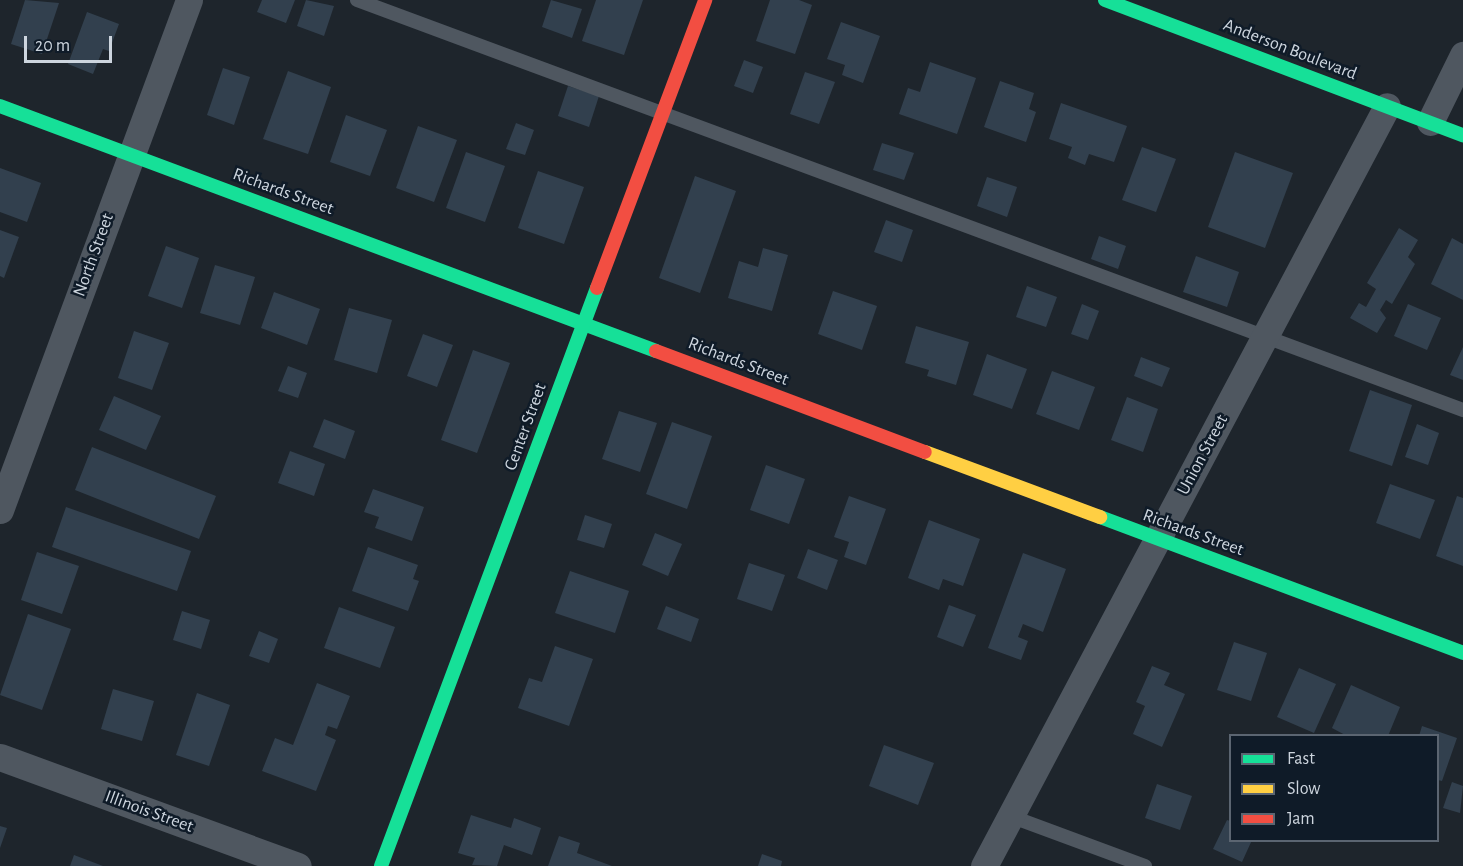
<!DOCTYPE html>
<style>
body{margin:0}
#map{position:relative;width:1463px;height:866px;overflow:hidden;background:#1e252c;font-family:"Alegreya Sans",sans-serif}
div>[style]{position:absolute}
.building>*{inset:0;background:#32404e}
.lane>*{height:14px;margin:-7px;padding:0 7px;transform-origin:7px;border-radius:7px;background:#4f5760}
.street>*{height:27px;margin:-13.5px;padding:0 13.5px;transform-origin:13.5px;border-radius:13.5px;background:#4f5760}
.fast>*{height:14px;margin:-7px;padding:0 7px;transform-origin:7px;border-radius:7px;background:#16e098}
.slow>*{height:14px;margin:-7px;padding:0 7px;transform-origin:7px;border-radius:7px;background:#ffcf43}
.jam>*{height:14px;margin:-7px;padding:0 7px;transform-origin:7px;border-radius:7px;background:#f24e42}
span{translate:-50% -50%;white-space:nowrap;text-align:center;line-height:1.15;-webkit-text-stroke:5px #0f1b28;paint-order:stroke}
.street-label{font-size:18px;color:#cdd5de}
.legend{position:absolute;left:1229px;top:734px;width:210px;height:108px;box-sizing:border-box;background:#0f1b28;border:2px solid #5b6571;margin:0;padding:8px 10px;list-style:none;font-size:18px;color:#cdd5de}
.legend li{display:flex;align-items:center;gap:12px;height:30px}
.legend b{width:30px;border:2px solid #5b6571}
.scale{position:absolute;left:24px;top:36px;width:88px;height:27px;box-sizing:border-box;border:3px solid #cdd5de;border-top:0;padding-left:8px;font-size:18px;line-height:21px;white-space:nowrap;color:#cdd5de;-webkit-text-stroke:4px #0f1b28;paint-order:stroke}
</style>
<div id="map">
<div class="building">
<div style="clip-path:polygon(25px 0,59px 3px,42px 54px,11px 44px)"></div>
<div style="clip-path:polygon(262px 0,295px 0,286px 23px,257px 12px)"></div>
<div style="clip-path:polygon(306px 0,334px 6px,324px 36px,297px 26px)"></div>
<div style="clip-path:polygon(551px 0,582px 9px,572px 38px,542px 27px)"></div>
<div style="clip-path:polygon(596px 0,643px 0,624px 55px,582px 41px)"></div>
<div style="clip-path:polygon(770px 0,799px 0,812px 5px,795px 54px,756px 41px)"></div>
<div style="clip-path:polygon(87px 12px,119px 24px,109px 51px,103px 49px,93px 74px,68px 64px)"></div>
<div style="clip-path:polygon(841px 22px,880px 36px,863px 83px,842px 75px,845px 65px,827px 59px)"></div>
<div style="clip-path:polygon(744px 60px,763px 67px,753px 93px,734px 86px)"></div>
<div style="clip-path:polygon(930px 62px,976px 78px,957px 134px,899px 114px,908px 88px,920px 92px)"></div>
<div style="clip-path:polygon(223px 68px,250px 77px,234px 125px,207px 115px)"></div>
<div style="clip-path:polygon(288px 71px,331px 87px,308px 154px,263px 139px)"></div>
<div style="clip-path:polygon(805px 72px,835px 82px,819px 124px,790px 114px)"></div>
<div style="clip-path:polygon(1000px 81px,1034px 93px,1029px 109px,1036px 112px,1026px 142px,984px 127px)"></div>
<div style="clip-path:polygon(568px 86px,599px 96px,589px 127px,558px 116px)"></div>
<div style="clip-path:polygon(1061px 103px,1127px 126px,1114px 162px,1089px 154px,1085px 165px,1068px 158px,1072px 147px,1049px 139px)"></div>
<div style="clip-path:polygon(346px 115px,387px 130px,370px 176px,330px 162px)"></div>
<div style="clip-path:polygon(516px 123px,534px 130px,525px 155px,506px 149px)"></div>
<div style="clip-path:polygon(418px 126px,457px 140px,434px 202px,396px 188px)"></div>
<div style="clip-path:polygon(882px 143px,914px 153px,904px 180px,873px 170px)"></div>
<div style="clip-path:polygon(1142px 147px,1176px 159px,1156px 212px,1122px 200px)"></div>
<div style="clip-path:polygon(466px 152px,505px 166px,485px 222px,446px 208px)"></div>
<div style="clip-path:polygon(1235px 152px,1293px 173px,1265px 248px,1208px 227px)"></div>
<div style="clip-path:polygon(0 168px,41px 183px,27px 222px,0 212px)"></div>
<div style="clip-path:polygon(538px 171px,584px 187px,564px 244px,518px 228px)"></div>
<div style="clip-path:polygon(695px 176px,736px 191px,700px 293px,659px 278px)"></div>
<div style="clip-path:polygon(987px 177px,1017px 187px,1007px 217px,977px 206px)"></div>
<div style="clip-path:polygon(886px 220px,913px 230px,902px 262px,874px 252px)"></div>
<div style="clip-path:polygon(1399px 228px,1418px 240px,1408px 257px,1415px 264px,1392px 304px,1386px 300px,1380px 310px,1386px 318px,1377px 333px,1350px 318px,1359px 303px,1366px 307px,1376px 289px,1367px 283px)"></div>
<div style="clip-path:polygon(0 230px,19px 237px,4px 278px,0 276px)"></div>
<div style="clip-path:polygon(1099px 236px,1126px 246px,1118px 269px,1091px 259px)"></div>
<div style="clip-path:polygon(1452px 238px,1463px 244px,1463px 300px,1431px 284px)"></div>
<div style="clip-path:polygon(166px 246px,199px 258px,182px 308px,148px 296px)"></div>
<div style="clip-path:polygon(763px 248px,788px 255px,772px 311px,728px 298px,739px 261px,758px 267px)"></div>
<div style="clip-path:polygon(1196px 256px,1239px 272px,1227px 307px,1183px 292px)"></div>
<div style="clip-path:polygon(215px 265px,255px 277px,240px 325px,200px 313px)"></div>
<div style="clip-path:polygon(1027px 286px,1057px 297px,1046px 327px,1016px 317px)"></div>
<div style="clip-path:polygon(833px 291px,877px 306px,862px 350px,818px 334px)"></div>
<div style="clip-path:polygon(274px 292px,320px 309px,307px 345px,261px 328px)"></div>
<div style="clip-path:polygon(1082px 304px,1099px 311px,1088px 340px,1071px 334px)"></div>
<div style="clip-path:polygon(1408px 304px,1441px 318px,1427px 350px,1394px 336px)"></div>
<div style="clip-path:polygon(349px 308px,392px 320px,377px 373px,334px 360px)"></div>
<div style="clip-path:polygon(916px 326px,969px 342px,956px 385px,927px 376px,929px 370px,905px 363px)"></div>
<div style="clip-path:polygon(134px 331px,169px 343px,152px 390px,118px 378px)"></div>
<div style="clip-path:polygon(423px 334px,453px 345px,437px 387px,407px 376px)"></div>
<div style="clip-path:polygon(1463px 347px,1463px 380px,1450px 375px)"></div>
<div style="clip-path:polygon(473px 350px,510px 363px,477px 453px,441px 440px)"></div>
<div style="clip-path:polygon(987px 354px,1027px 369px,1012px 409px,973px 395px)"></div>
<div style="clip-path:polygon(1141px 357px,1170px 368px,1162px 387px,1134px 376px)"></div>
<div style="clip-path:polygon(288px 366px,307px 373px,298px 398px,278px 391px)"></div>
<div style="clip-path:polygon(1052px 371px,1095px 387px,1079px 430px,1036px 414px)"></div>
<div style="clip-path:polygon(1370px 390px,1412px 405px,1392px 466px,1349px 451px)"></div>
<div style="clip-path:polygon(114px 396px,161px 416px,146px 450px,99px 430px)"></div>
<div style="clip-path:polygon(1127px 397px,1158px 409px,1143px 452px,1111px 440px)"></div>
<div style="clip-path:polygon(619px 411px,657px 423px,640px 472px,602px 459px)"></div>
<div style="clip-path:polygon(324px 419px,355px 431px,345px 459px,313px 447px)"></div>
<div style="clip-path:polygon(672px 422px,712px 436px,687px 509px,646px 494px)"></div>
<div style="clip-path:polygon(1417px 424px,1439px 433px,1428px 465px,1405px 457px)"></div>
<div style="clip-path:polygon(92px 447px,216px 496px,199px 539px,75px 490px)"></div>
<div style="clip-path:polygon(290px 451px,325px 464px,314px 496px,278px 483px)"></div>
<div style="clip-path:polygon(766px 465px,805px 479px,789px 524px,750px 510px)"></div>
<div style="clip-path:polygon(1390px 484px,1435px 500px,1420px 539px,1376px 523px)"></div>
<div style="clip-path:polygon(373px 489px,424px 507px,412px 541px,375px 528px,379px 517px,364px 512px)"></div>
<div style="clip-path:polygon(849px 496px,886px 509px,866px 565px,844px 557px,849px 542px,834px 537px)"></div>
<div style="clip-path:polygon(1457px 496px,1463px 498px,1463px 566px,1436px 556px)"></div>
<div style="clip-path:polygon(66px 507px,191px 551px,177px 591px,52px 547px)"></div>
<div style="clip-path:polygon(585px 515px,612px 524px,604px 548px,577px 540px)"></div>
<div style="clip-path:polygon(929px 520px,980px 539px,963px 586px,943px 579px,939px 590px,908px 578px)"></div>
<div style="clip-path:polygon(655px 533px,682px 544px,668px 576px,642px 565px)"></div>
<div style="clip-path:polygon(368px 547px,418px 565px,413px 579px,419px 581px,408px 611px,352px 591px)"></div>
<div style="clip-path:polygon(808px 549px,838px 560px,827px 590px,797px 578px)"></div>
<div style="clip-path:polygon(37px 552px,79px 566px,62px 614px,21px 600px)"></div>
<div style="clip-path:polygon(1023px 553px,1066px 569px,1043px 632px,1023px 624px,1018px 637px,1028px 641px,1021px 660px,988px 648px)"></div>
<div style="clip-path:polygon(749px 563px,785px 575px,772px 611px,737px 599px)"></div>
<div style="clip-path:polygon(570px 571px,629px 591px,615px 633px,555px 613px)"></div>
<div style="clip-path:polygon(949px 605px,976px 615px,963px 647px,937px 637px)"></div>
<div style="clip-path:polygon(666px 606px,699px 619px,691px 642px,657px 629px)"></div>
<div style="clip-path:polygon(339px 607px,395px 627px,380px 668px,324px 648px)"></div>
<div style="clip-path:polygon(182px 611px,210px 620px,201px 649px,173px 640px)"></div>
<div style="clip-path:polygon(28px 614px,71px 629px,42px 710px,0 695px)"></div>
<div style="clip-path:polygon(259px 631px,278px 639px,269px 663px,249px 656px)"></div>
<div style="clip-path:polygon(1234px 642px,1267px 653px,1251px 701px,1217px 690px)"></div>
<div style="clip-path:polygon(555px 646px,593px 659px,569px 726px,518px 708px,529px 678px,542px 682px)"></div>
<div style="clip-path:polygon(1152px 666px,1170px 673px,1164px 685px,1185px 694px,1162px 747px,1133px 734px,1145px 706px,1136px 702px)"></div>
<div style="clip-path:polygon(1299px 668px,1336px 684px,1314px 733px,1277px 717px)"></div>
<div style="clip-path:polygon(317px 683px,350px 696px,337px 729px,328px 726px,325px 735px,336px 740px,316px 791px,262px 771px,275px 738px,293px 745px)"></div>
<div style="clip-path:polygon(1351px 685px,1400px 707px,1388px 736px,1347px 736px,1332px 728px)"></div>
<div style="clip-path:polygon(113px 689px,154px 701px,142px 741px,101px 729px)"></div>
<div style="clip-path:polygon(197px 693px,230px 705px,209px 766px,176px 755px)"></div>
<div style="clip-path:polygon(1422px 726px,1457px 738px,1442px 781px,1438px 780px,1438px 736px,1419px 736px)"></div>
<div style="clip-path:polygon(884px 745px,934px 763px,918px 805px,869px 786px)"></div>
<div style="clip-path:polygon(1452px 782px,1463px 786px,1460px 813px,1443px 808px)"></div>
<div style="clip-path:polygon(1157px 784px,1192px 796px,1180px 830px,1145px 818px)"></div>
<div style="clip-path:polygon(471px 815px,511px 828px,514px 818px,541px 828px,532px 855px,504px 845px,497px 866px,472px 865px,475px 858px,458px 853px)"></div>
<div style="clip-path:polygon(1227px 820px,1230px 821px,1230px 840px,1252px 840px,1242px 862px,1213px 849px)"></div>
<div style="clip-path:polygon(0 826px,7px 828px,0 848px)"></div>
<div style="clip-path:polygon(559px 836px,580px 843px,577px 853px,612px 866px,548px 866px)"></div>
<div style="clip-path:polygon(762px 854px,782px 861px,781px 866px,758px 866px)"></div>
<div style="clip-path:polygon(74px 855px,103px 866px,70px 866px)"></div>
</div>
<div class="lane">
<div style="left:357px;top:0;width:1180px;rotate:20.34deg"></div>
<div style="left:1010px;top:816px;width:144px;rotate:20.3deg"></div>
</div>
<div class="street">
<div style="left:1430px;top:122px;width:75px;rotate:-63.8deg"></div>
<div style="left:0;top:510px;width:544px;rotate:-69.67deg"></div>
<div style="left:0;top:757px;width:317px;rotate:20.1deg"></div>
<div style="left:984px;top:866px;width:860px;rotate:-62.06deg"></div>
</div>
<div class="fast">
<div style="left:1105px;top:0;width:383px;rotate:20.7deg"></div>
<div style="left:0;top:106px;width:700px;rotate:20.48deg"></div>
<div style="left:1100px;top:517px;width:388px;rotate:20.5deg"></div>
<div style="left:381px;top:866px;width:617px;rotate:-69.51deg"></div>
</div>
<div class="slow">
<div style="left:925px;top:452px;width:187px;rotate:20.4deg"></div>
</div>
<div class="jam">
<div style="left:597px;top:288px;width:308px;rotate:-69.4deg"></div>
<div style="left:656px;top:351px;width:287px;rotate:20.6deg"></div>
</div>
<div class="street-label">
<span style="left:1290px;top:50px;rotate:21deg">Anderson Boulevard</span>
<span style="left:283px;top:192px;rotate:20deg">Richards Street</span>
<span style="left:94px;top:255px;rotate:-70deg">North Street</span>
<span style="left:738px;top:362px;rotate:21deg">Richards Street</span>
<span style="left:526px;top:427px;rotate:-70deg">Center Street</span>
<span style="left:1203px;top:455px;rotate:-62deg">Union Street</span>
<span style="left:1193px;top:533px;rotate:20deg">Richards Street</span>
<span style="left:149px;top:812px;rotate:20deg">Illinois Street</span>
</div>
<ul class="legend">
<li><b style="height:8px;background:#16e098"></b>Fast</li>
<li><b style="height:8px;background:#ffcf43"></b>Slow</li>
<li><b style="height:8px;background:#f24e42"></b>Jam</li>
</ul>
<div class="scale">20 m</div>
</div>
